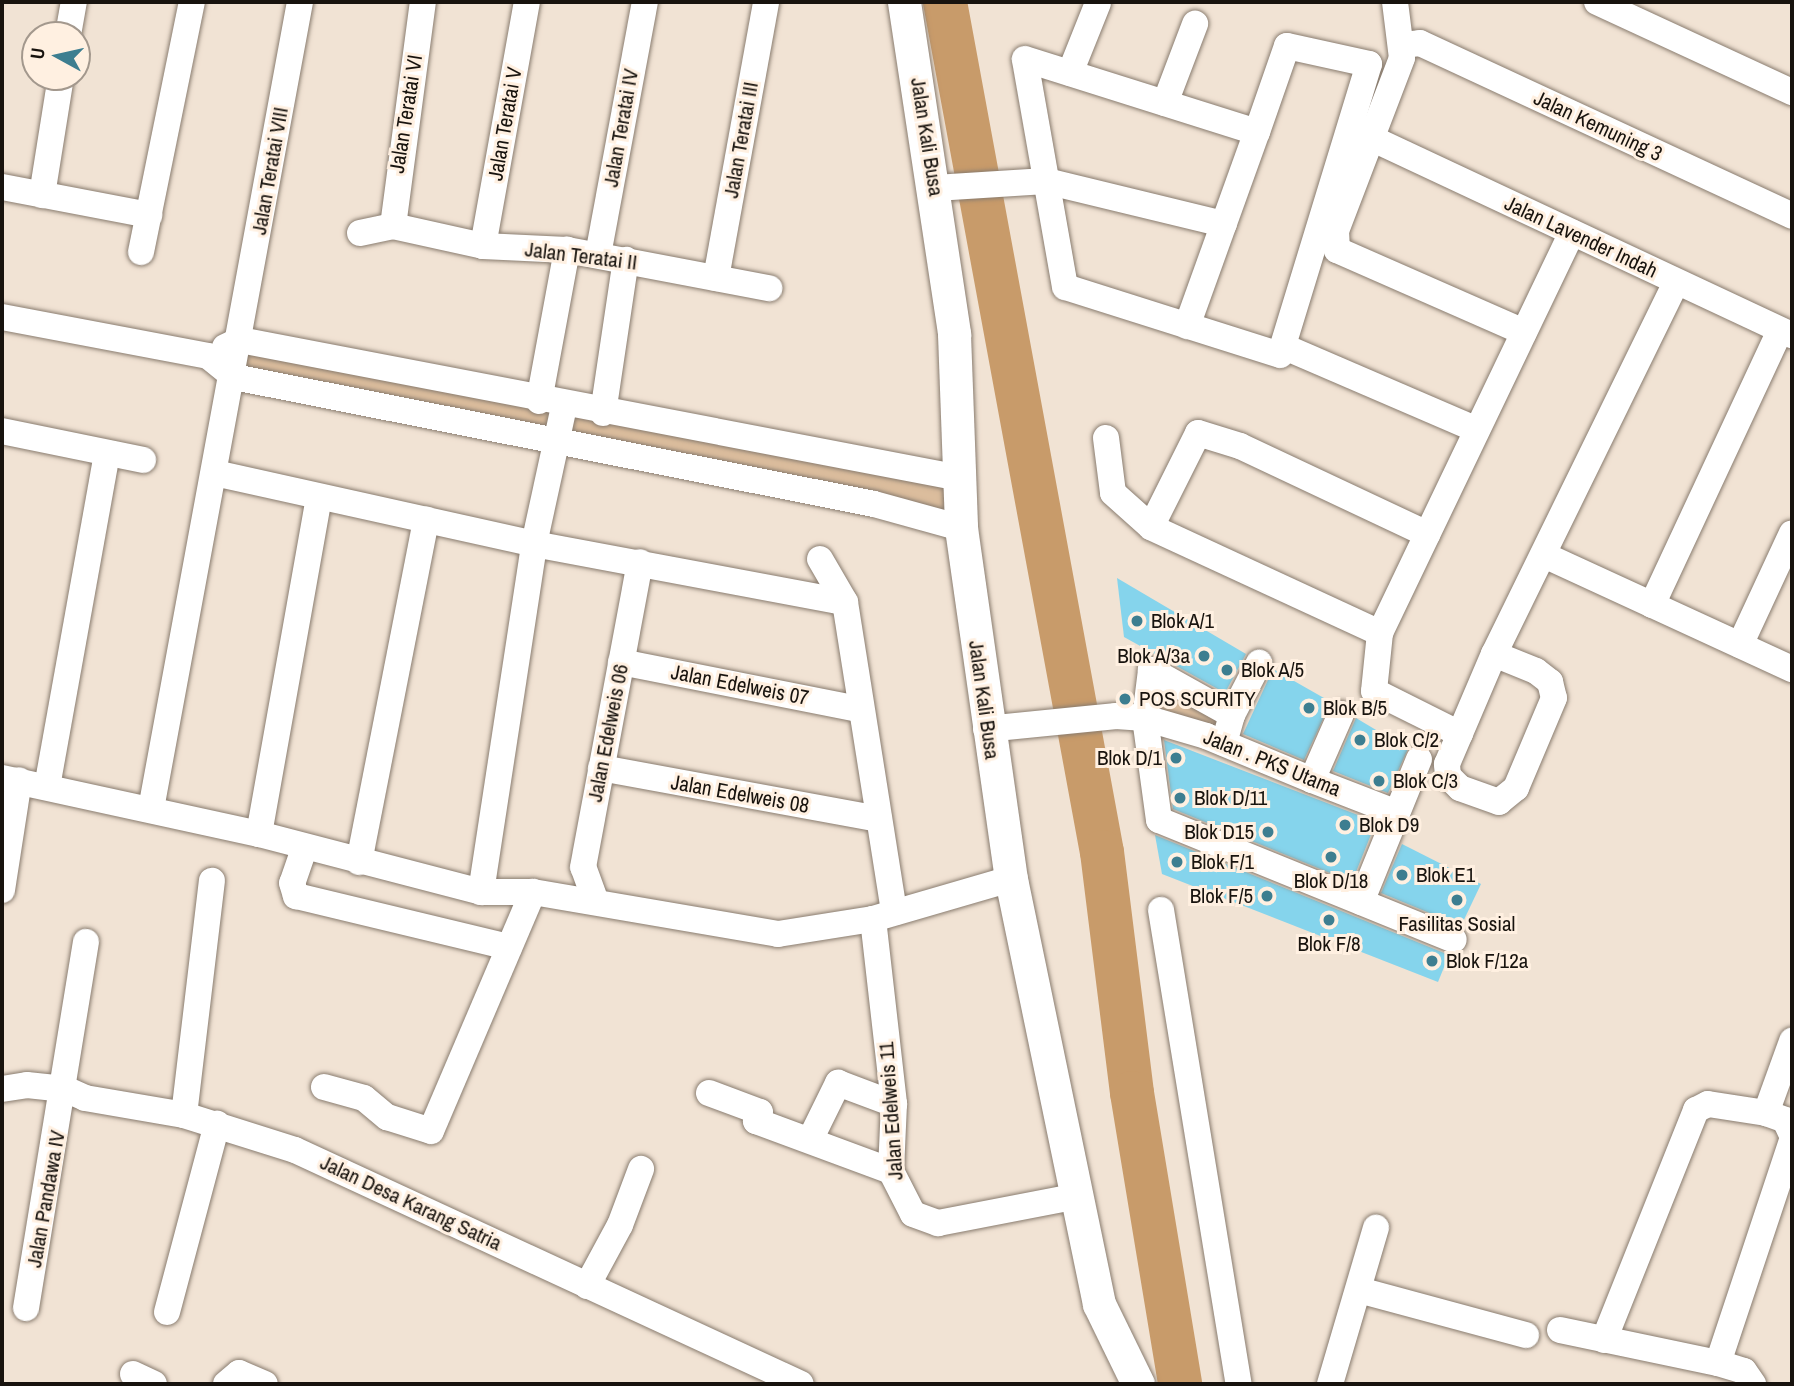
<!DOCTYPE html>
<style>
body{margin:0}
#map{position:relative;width:1794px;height:1386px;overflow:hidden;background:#f1e3d4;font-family:"Archivo Narrow",sans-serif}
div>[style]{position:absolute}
.green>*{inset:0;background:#dbbd9d}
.river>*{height:44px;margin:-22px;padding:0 22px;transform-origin:22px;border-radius:22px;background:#c89b6a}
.building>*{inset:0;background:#85d4ec}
.roads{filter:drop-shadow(0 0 2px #897c6f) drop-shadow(0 0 2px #897c6f)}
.minor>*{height:26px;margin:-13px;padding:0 13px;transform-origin:13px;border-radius:13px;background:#fff}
.tertiary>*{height:33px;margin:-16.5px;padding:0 16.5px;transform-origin:16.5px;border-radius:16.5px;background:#fff}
.dots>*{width:19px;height:19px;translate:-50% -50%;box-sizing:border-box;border:4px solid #fff0e1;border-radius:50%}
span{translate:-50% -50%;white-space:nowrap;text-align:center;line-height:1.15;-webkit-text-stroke:6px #fff0e1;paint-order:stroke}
.street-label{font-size:21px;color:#18130e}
.poi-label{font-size:21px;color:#18130e}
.left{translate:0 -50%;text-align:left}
.right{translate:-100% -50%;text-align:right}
.frame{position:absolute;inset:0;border:4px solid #18130e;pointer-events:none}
.north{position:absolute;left:21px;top:21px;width:70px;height:70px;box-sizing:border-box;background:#fff0e1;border:2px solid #a3988d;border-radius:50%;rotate:278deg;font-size:19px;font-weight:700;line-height:28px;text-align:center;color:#18130e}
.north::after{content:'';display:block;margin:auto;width:24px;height:32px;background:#3d7e90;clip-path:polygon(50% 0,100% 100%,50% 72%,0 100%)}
</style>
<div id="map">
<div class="green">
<div style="clip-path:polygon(240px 340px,960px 478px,961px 528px,234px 377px)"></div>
<div style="clip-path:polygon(1151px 670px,1210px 699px,1224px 743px,1145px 718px)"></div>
</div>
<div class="river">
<div style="left:945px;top:2px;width:864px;rotate:79.54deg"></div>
<div style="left:1102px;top:852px;width:243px;rotate:82.9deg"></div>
<div style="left:1132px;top:1093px;width:295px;rotate:80.6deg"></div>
</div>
<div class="building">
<div style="clip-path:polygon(1117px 578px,1246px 654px,1225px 693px,1124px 637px)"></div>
<div style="clip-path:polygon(1273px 669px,1331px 702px,1304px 760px,1243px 734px)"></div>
<div style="clip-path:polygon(1356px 718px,1408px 749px,1388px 793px,1333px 771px)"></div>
<div style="clip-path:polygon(1164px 740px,1376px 822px,1352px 882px,1173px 809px)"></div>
<div style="clip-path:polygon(1155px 835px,1449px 955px,1438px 982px,1162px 874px)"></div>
<div style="clip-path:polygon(1402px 844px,1481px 884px,1461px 926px,1381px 893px)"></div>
</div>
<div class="roads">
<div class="minor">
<div style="left:1395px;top:2px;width:56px;rotate:82.9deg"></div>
<div style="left:1402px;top:58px;width:185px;rotate:110.9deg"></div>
<div style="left:1336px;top:231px;width:19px;rotate:87deg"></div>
<div style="left:1337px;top:250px;width:204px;rotate:23.7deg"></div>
<div style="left:1597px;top:2px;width:215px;rotate:24.8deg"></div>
<div style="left:68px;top:35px;width:34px;rotate:-80deg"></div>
<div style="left:1402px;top:45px;width:18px;rotate:-6deg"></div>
<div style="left:1420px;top:43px;width:410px;rotate:24.9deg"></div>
<div style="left:1070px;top:73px;width:75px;rotate:-68.2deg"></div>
<div style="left:1165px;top:103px;width:85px;rotate:-69.2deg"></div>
<div style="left:1371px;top:138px;width:465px;rotate:25.1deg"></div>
<div style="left:2px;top:187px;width:150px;rotate:10.8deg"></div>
<div style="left:935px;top:188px;width:111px;rotate:-3.6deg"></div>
<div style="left:1046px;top:181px;width:183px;rotate:13.6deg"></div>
<div style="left:42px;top:195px;width:120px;rotate:-80.9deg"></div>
<div style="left:393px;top:226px;width:92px;rotate:12.5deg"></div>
<div style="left:483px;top:246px;width:84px;rotate:2.7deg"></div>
<div style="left:567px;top:250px;width:206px;rotate:10.7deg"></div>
<div style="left:393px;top:226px;width:226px;rotate:-82.4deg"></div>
<div style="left:360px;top:233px;width:34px;rotate:-12deg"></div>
<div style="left:483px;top:246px;width:248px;rotate:-79.8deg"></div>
<div style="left:141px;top:252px;width:255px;rotate:-78.5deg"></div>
<div style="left:598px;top:255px;width:257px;rotate:-79.5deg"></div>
<div style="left:716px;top:278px;width:280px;rotate:-79.7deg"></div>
<div style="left:2px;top:317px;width:210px;rotate:10.7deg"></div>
<div style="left:208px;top:356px;width:33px;rotate:39deg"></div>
<div style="left:234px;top:377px;width:652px;rotate:11.22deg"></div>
<div style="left:874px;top:504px;width:90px;rotate:15.4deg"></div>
<div style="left:1187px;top:326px;width:206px;rotate:-70.2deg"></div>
<div style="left:1257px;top:132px;width:91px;rotate:-70.8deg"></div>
<div style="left:1287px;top:46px;width:84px;rotate:12.4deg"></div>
<div style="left:1369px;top:64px;width:304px;rotate:107deg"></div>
<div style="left:1280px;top:355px;width:225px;rotate:-162.4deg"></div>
<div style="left:1065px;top:287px;width:231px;rotate:-100deg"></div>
<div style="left:1025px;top:59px;width:243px;rotate:17.5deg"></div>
<div style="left:225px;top:347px;width:17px;rotate:-25deg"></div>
<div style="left:240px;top:340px;width:733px;rotate:10.85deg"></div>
<div style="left:1294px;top:351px;width:199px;rotate:23.3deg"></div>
<div style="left:539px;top:401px;width:154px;rotate:-79.5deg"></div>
<div style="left:603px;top:413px;width:155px;rotate:-81.5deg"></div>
<div style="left:2px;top:431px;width:144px;rotate:11.6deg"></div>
<div style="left:1106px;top:438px;width:55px;rotate:82.7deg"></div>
<div style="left:1113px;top:493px;width:51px;rotate:41.8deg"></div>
<div style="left:215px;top:473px;width:327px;rotate:12.5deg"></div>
<div style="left:534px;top:544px;width:316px;rotate:10.6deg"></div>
<div style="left:1544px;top:555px;width:273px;rotate:24.7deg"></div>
<div style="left:820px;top:559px;width:50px;rotate:59.8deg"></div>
<div style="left:845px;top:602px;width:314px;rotate:81deg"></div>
<div style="left:1652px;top:605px;width:303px;rotate:-65deg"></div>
<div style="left:1380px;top:633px;width:252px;rotate:-155.2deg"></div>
<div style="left:1151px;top:527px;width:105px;rotate:-63.4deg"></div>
<div style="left:1198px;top:433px;width:44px;rotate:17.2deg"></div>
<div style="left:1240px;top:446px;width:207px;rotate:25.2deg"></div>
<div style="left:1740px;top:645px;width:123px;rotate:-65.1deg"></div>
<div style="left:1494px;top:654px;width:45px;rotate:22deg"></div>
<div style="left:1536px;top:671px;width:18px;rotate:38deg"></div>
<div style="left:1550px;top:682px;width:16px;rotate:76deg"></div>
<div style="left:1554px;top:698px;width:98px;rotate:112.9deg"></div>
<div style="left:1516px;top:788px;width:22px;rotate:141deg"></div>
<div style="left:1499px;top:802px;width:41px;rotate:-160.3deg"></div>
<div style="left:1460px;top:788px;width:17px;rotate:-135deg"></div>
<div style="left:1448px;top:776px;width:12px;rotate:-95deg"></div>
<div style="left:1447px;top:764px;width:120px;rotate:-66.9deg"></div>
<div style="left:1494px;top:654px;width:414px;rotate:-63.9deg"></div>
<div style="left:621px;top:662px;width:243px;rotate:11.2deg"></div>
<div style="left:1232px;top:715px;width:59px;rotate:-62.6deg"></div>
<div style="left:986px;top:729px;width:131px;rotate:-5.7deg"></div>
<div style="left:1116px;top:716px;width:29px;rotate:4deg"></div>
<div style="left:1145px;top:718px;width:103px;rotate:82.2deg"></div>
<div style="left:1159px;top:820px;width:318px;rotate:22.1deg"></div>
<div style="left:1460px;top:734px;width:96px;rotate:-153.4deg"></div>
<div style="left:1374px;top:691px;width:58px;rotate:-84.1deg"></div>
<div style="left:1380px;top:633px;width:444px;rotate:-64.4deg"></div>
<div style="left:1224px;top:743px;width:29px;rotate:-74deg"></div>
<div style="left:1232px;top:715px;width:93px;rotate:-150.9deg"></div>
<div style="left:1151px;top:670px;width:48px;rotate:97.1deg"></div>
<div style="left:1145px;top:718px;width:64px;rotate:16.4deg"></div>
<div style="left:1206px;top:736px;width:115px;rotate:22.5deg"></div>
<div style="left:1312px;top:780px;width:91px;rotate:21.2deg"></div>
<div style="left:601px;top:768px;width:282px;rotate:10.4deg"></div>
<div style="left:2px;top:778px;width:263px;rotate:12.3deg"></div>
<div style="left:259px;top:834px;width:229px;rotate:14.6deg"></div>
<div style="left:481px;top:892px;width:52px"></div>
<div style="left:533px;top:892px;width:249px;rotate:9.7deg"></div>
<div style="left:778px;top:934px;width:96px;rotate:-9deg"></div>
<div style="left:873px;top:919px;width:144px;rotate:-16.2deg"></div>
<div style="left:1312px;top:780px;width:72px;rotate:-66.3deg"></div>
<div style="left:47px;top:787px;width:339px;rotate:-79.8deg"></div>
<div style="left:151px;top:809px;width:821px;rotate:-79.54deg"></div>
<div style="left:259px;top:834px;width:342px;rotate:-79.9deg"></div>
<div style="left:304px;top:849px;width:36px;rotate:109deg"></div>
<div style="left:292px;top:883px;width:14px;rotate:73deg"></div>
<div style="left:296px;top:896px;width:219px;rotate:13.5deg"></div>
<div style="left:359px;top:862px;width:349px;rotate:-78.9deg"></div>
<div style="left:2px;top:890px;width:111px;rotate:-81.2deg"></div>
<div style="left:481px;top:892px;width:352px;rotate:-81.3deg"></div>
<div style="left:534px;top:544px;width:141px;rotate:-77.7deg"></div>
<div style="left:596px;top:902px;width:37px;rotate:-110deg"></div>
<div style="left:583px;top:867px;width:310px;rotate:-79.4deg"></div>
<div style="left:1361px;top:902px;width:154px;rotate:-67.9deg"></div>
<div style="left:1161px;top:910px;width:480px;rotate:80.7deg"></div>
<div style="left:873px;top:919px;width:186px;rotate:83.5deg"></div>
<div style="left:894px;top:1104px;width:67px;rotate:92.6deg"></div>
<div style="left:891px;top:1171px;width:48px;rotate:62.9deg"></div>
<div style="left:913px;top:1214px;width:27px;rotate:20deg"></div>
<div style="left:938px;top:1223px;width:143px;rotate:-10.9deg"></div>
<div style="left:324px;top:1087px;width:41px;rotate:15.4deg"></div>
<div style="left:364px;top:1098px;width:30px;rotate:40deg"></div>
<div style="left:387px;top:1117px;width:46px;rotate:17.7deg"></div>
<div style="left:431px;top:1131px;width:260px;rotate:-66.9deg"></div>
<div style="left:2px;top:1089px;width:25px;rotate:-9deg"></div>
<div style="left:27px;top:1085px;width:38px;rotate:6deg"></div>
<div style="left:65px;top:1089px;width:22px;rotate:24deg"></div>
<div style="left:85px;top:1098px;width:100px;rotate:9.7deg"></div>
<div style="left:184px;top:1115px;width:116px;rotate:17.5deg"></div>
<div style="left:295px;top:1150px;width:557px;rotate:24.82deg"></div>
<div style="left:709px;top:1093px;width:54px;rotate:20.4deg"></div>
<div style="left:760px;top:1112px;width:10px;rotate:114deg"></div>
<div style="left:756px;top:1121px;width:144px;rotate:20.3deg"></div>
<div style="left:1766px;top:1113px;width:77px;rotate:-70.1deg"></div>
<div style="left:184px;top:1115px;width:236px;rotate:-83.2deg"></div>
<div style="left:810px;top:1140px;width:64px;rotate:-63.8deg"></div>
<div style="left:838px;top:1083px;width:60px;rotate:20.6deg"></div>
<div style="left:587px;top:1286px;width:69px;rotate:-61.6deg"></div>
<div style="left:620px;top:1225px;width:60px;rotate:-69.4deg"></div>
<div style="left:1359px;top:1290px;width:173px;rotate:15.1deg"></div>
<div style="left:26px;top:1308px;width:371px;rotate:-80.7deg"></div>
<div style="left:167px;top:1312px;width:195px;rotate:-75.1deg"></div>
<div style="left:1560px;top:1330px;width:161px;rotate:11.8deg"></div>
<div style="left:1718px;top:1363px;width:27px;rotate:17deg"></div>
<div style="left:1744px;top:1371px;width:16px;rotate:55deg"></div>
<div style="left:1604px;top:1340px;width:248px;rotate:-68.2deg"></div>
<div style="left:1696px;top:1110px;width:13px;rotate:-27deg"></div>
<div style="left:1708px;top:1104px;width:59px;rotate:8.8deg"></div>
<div style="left:1766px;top:1113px;width:20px;rotate:20deg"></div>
<div style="left:1785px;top:1120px;width:17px;rotate:65deg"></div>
<div style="left:1718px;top:1363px;width:234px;rotate:-71.6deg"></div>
<div style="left:133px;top:1374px;width:23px;rotate:25deg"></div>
<div style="left:226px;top:1384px;width:17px;rotate:-40deg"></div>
<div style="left:239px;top:1373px;width:28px;rotate:23deg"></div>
<div style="left:1330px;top:1384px;width:163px;rotate:-73.6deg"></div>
</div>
<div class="tertiary">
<div style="left:904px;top:2px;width:336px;rotate:81.4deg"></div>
<div style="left:954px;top:334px;width:194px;rotate:87.9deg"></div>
<div style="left:961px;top:528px;width:355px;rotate:81.9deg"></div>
<div style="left:1011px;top:879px;width:434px;rotate:78.3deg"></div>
<div style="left:1099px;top:1304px;width:89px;rotate:64deg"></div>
</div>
</div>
<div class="dots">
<div style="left:1137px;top:621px;background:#3d7e90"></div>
<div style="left:1204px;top:656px;background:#3d7e90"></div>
<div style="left:1227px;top:670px;background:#3d7e90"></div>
<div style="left:1125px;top:699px;background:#3d7e90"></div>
<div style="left:1309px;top:708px;background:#3d7e90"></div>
<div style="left:1360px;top:740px;background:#3d7e90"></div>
<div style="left:1176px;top:758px;background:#3d7e90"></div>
<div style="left:1379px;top:781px;background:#3d7e90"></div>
<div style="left:1180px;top:798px;background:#3d7e90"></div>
<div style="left:1345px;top:825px;background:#3d7e90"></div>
<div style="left:1268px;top:832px;background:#3d7e90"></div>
<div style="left:1331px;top:857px;background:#3d7e90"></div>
<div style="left:1177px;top:862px;background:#3d7e90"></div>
<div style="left:1402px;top:875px;background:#3d7e90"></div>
<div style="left:1267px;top:896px;background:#3d7e90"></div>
<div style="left:1457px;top:900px;background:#3d7e90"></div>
<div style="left:1329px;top:920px;background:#3d7e90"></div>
<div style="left:1432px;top:961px;background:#3d7e90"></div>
</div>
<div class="street-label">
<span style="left:406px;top:114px;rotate:-81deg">Jalan Teratai VI</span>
<span style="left:505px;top:124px;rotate:-80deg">Jalan Teratai V</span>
<span style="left:1598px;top:126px;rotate:25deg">Jalan Kemuning 3</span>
<span style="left:621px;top:128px;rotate:-80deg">Jalan Teratai IV</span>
<span style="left:927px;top:137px;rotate:81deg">Jalan Kali Busa</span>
<span style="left:741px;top:140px;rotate:-80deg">Jalan Teratai III</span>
<span style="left:270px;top:171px;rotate:-80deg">Jalan Teratai VIII</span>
<span style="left:1581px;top:237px;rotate:25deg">Jalan Lavender Indah</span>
<span style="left:581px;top:256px;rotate:7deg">Jalan Teratai II</span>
<span style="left:740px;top:685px;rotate:11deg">Jalan Edelweis 07</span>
<span style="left:984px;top:700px;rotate:82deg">Jalan Kali Busa</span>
<span style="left:608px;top:733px;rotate:-79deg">Jalan Edelweis 06</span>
<span style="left:1272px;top:763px;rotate:22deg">Jalan . PKS Utama</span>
<span style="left:740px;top:794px;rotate:10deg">Jalan Edelweis 08</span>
<span style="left:891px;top:1111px;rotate:-94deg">Jalan Edelweis 11</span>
<span style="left:46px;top:1199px;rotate:-80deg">Jalan Pandawa IV</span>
<span style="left:411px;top:1203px;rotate:25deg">Jalan Desa Karang Satria</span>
</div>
<div class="poi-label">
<span class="left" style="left:1151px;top:621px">Blok A/1</span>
<span class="right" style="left:1190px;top:656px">Blok A/3a</span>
<span class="left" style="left:1241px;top:670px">Blok A/5</span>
<span class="left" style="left:1139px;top:699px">POS SCURITY</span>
<span class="left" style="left:1323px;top:708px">Blok B/5</span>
<span class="left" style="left:1374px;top:740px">Blok C/2</span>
<span class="right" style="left:1162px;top:758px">Blok D/1</span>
<span class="left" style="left:1393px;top:781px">Blok C/3</span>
<span class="left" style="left:1194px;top:798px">Blok D/11</span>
<span class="left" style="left:1359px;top:825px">Blok D9</span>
<span class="right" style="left:1254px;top:832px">Blok D15</span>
<span class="left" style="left:1191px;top:862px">Blok F/1</span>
<span class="left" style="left:1416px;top:875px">Blok E1</span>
<span style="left:1331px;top:881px">Blok D/18</span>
<span class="right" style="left:1253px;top:896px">Blok F/5</span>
<span style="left:1457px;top:924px">Fasilitas Sosial</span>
<span style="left:1329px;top:944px">Blok F/8</span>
<span class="left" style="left:1446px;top:961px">Blok F/12a</span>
</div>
<div class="frame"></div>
<div class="north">U</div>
</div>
